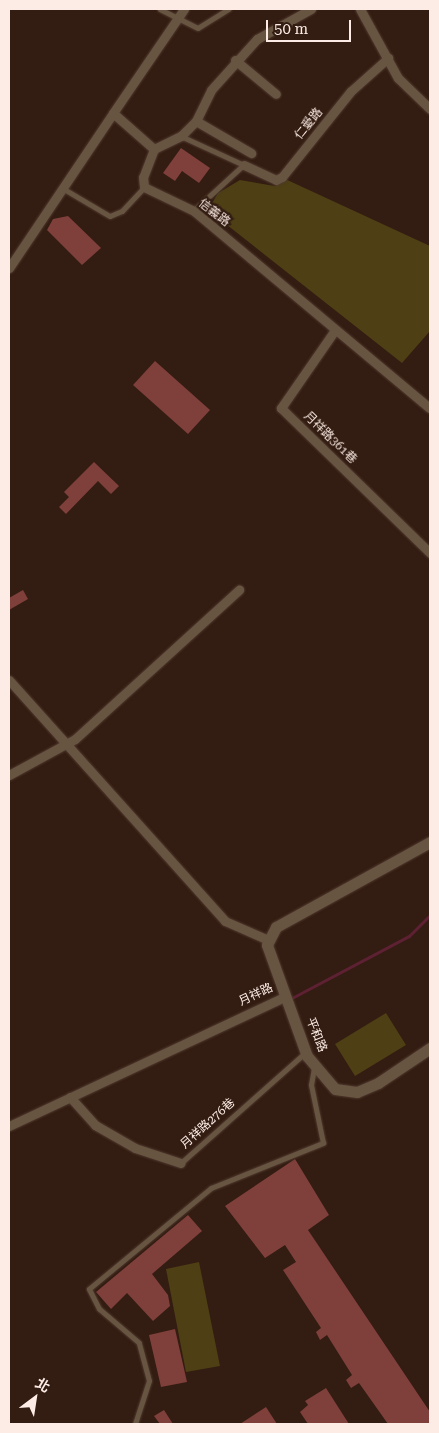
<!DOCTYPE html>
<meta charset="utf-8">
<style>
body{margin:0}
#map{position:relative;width:439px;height:1433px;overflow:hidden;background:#331c11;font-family:"Roboto Serif","Noto Sans TC",serif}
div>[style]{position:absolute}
.green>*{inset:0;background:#4e3f15}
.stream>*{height:3px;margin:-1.5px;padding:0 1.5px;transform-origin:1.5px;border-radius:1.5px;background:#5d2133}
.building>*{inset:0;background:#7f3f3a}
.roads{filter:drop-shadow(0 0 1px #4f392f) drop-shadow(0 0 1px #4f392f)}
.service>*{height:4.5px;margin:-2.25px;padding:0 2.25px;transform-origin:2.25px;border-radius:2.25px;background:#685541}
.minor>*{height:9px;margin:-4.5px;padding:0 4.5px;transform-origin:4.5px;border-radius:4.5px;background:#685541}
.tertiary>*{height:11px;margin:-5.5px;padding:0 5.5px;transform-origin:5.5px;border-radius:5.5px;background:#685541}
span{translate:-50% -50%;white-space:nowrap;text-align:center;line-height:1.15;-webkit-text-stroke:4.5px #331c11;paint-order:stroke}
.street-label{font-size:12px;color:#fcece5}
.frame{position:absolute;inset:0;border:10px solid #fcece5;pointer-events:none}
.north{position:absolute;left:10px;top:1373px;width:50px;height:50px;-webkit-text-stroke:4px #331c11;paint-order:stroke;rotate:31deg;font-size:14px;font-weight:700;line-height:20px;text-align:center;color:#fcece5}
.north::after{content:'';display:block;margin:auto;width:18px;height:22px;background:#fcece5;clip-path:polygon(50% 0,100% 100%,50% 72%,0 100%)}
.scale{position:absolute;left:266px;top:20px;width:85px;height:22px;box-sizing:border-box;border:2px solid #fcece5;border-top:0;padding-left:6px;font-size:15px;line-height:18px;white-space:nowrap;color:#fcece5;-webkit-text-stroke:4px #331c11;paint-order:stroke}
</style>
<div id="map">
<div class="green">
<div style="clip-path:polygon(283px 178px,430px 246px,430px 331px,402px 363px,208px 210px,218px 193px,240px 180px,275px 186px)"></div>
<div style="clip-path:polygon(386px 1013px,406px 1045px,355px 1076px,335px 1044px)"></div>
<div style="clip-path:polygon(199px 1262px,220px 1366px,186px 1372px,166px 1269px)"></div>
</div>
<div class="stream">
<div style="left:288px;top:1000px;width:137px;rotate:-27.9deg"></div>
<div style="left:409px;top:936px;width:30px;rotate:-45deg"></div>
</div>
<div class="building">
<div style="clip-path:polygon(181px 148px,210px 168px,199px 183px,182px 171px,175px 181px,163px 173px)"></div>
<div style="clip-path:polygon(68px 216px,101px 248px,82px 265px,47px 230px,53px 219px)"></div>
<div style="clip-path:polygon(155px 361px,210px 410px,188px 434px,133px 385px)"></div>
<div style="clip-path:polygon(94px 462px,119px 486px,111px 494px,98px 481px,66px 514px,59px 507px,69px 497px,64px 492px)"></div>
<div style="clip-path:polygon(23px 590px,28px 599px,9px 610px,9px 598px)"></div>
<div style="clip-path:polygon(295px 1159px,329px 1215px,308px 1230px,430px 1412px,430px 1424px,388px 1424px,359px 1383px,351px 1388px,346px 1380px,352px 1375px,327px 1335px,320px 1340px,316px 1332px,321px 1328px,283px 1270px,296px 1262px,285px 1245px,265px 1258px,225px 1206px)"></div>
<div style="clip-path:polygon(188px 1215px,202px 1231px,152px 1274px,168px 1295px,170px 1306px,153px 1321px,127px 1293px,111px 1309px,96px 1292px)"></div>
<div style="clip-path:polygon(175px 1329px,187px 1382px,161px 1387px,149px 1335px)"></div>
<div style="clip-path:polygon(326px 1388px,349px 1424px,308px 1424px,300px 1412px,308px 1405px,305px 1401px)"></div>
<div style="clip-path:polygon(266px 1407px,277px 1424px,240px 1424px)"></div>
<div style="clip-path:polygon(164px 1410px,173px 1424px,160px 1424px,154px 1416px)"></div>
</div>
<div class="roads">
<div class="service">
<div style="left:160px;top:9px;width:42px;rotate:26.6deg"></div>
<div style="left:198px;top:28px;width:36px;rotate:-32deg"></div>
<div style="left:181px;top:136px;width:69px;rotate:24.7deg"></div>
<div style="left:244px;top:165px;width:68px;rotate:137.4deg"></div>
<div style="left:64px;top:189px;width:53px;rotate:30.4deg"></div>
<div style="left:110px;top:216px;width:13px;rotate:-23deg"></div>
<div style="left:122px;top:211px;width:33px;rotate:-47deg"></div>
<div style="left:181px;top:1163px;width:166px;rotate:-41.6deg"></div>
<div style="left:135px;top:1424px;width:45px;rotate:-72deg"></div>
<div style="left:149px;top:1381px;width:39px;rotate:-105deg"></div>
<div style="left:139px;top:1343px;width:52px;rotate:-139.6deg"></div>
<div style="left:99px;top:1309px;width:22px;rotate:-117deg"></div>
<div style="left:89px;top:1289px;width:158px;rotate:-39.6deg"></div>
<div style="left:211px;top:1188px;width:121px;rotate:-21.9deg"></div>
<div style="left:323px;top:1143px;width:59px;rotate:-101.7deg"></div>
<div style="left:311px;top:1085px;width:17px;rotate:-80deg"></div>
</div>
<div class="minor">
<div style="left:184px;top:9px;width:126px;rotate:124.3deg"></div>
<div style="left:113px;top:113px;width:55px;rotate:41.3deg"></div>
<div style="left:154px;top:149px;width:30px;rotate:111deg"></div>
<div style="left:143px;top:177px;width:10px;rotate:84deg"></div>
<div style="left:144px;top:187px;width:55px;rotate:25.6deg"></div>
<div style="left:194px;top:211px;width:307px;rotate:39.9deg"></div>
<div style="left:360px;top:9px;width:79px;rotate:61.2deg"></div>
<div style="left:398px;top:78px;width:45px;rotate:44.1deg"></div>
<div style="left:235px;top:60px;width:53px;rotate:39.7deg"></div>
<div style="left:196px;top:121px;width:64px;rotate:30.2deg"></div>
<div style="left:154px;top:149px;width:30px;rotate:-26deg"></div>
<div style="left:181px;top:136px;width:21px;rotate:-45deg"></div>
<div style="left:196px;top:121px;width:34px;rotate:-64deg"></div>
<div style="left:211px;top:90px;width:69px;rotate:-48deg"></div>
<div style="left:257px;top:39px;width:62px;rotate:-29.1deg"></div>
<div style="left:244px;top:165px;width:35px;rotate:25deg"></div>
<div style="left:276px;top:180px;width:7px;rotate:-27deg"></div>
<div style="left:282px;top:177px;width:110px;rotate:-51.3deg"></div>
<div style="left:351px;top:91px;width:50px;rotate:-41.7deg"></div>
<div style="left:9px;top:268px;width:187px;rotate:-56.1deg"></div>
<div style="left:335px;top:330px;width:95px;rotate:124.7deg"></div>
<div style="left:281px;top:408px;width:208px;rotate:44.2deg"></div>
<div style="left:9px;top:680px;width:324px;rotate:48.1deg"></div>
<div style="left:225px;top:921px;width:47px;rotate:23.8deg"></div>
<div style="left:9px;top:775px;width:75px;rotate:-28.6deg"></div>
<div style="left:75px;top:739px;width:222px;rotate:-42.3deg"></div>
<div style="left:70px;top:1097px;width:38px;rotate:48deg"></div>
<div style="left:95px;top:1125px;width:46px;rotate:29.9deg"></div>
<div style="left:135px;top:1148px;width:48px;rotate:18.1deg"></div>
<div style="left:9px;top:1126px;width:306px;rotate:-25.1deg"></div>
</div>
<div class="tertiary">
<div style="left:430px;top:842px;width:176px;rotate:151.1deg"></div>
<div style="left:276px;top:927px;width:20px;rotate:117deg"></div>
<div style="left:267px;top:945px;width:118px;rotate:70.2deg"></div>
<div style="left:307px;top:1056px;width:43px;rotate:49.7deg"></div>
<div style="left:335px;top:1089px;width:22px;rotate:8deg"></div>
<div style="left:357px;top:1092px;width:23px;rotate:-23deg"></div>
<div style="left:378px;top:1083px;width:63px;rotate:-33.9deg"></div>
</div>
</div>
<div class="street-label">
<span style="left:309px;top:124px;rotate:-51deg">仁愛路</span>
<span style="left:214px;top:213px;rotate:38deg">信義路</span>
<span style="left:330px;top:438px;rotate:44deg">月祥路361巷</span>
<span style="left:256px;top:995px;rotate:-25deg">月祥路</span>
<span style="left:316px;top:1035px;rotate:68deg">平和路</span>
<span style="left:208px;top:1124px;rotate:-42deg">月祥路276巷</span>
</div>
<div class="frame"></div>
<div class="north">北</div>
<div class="scale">50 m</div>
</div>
